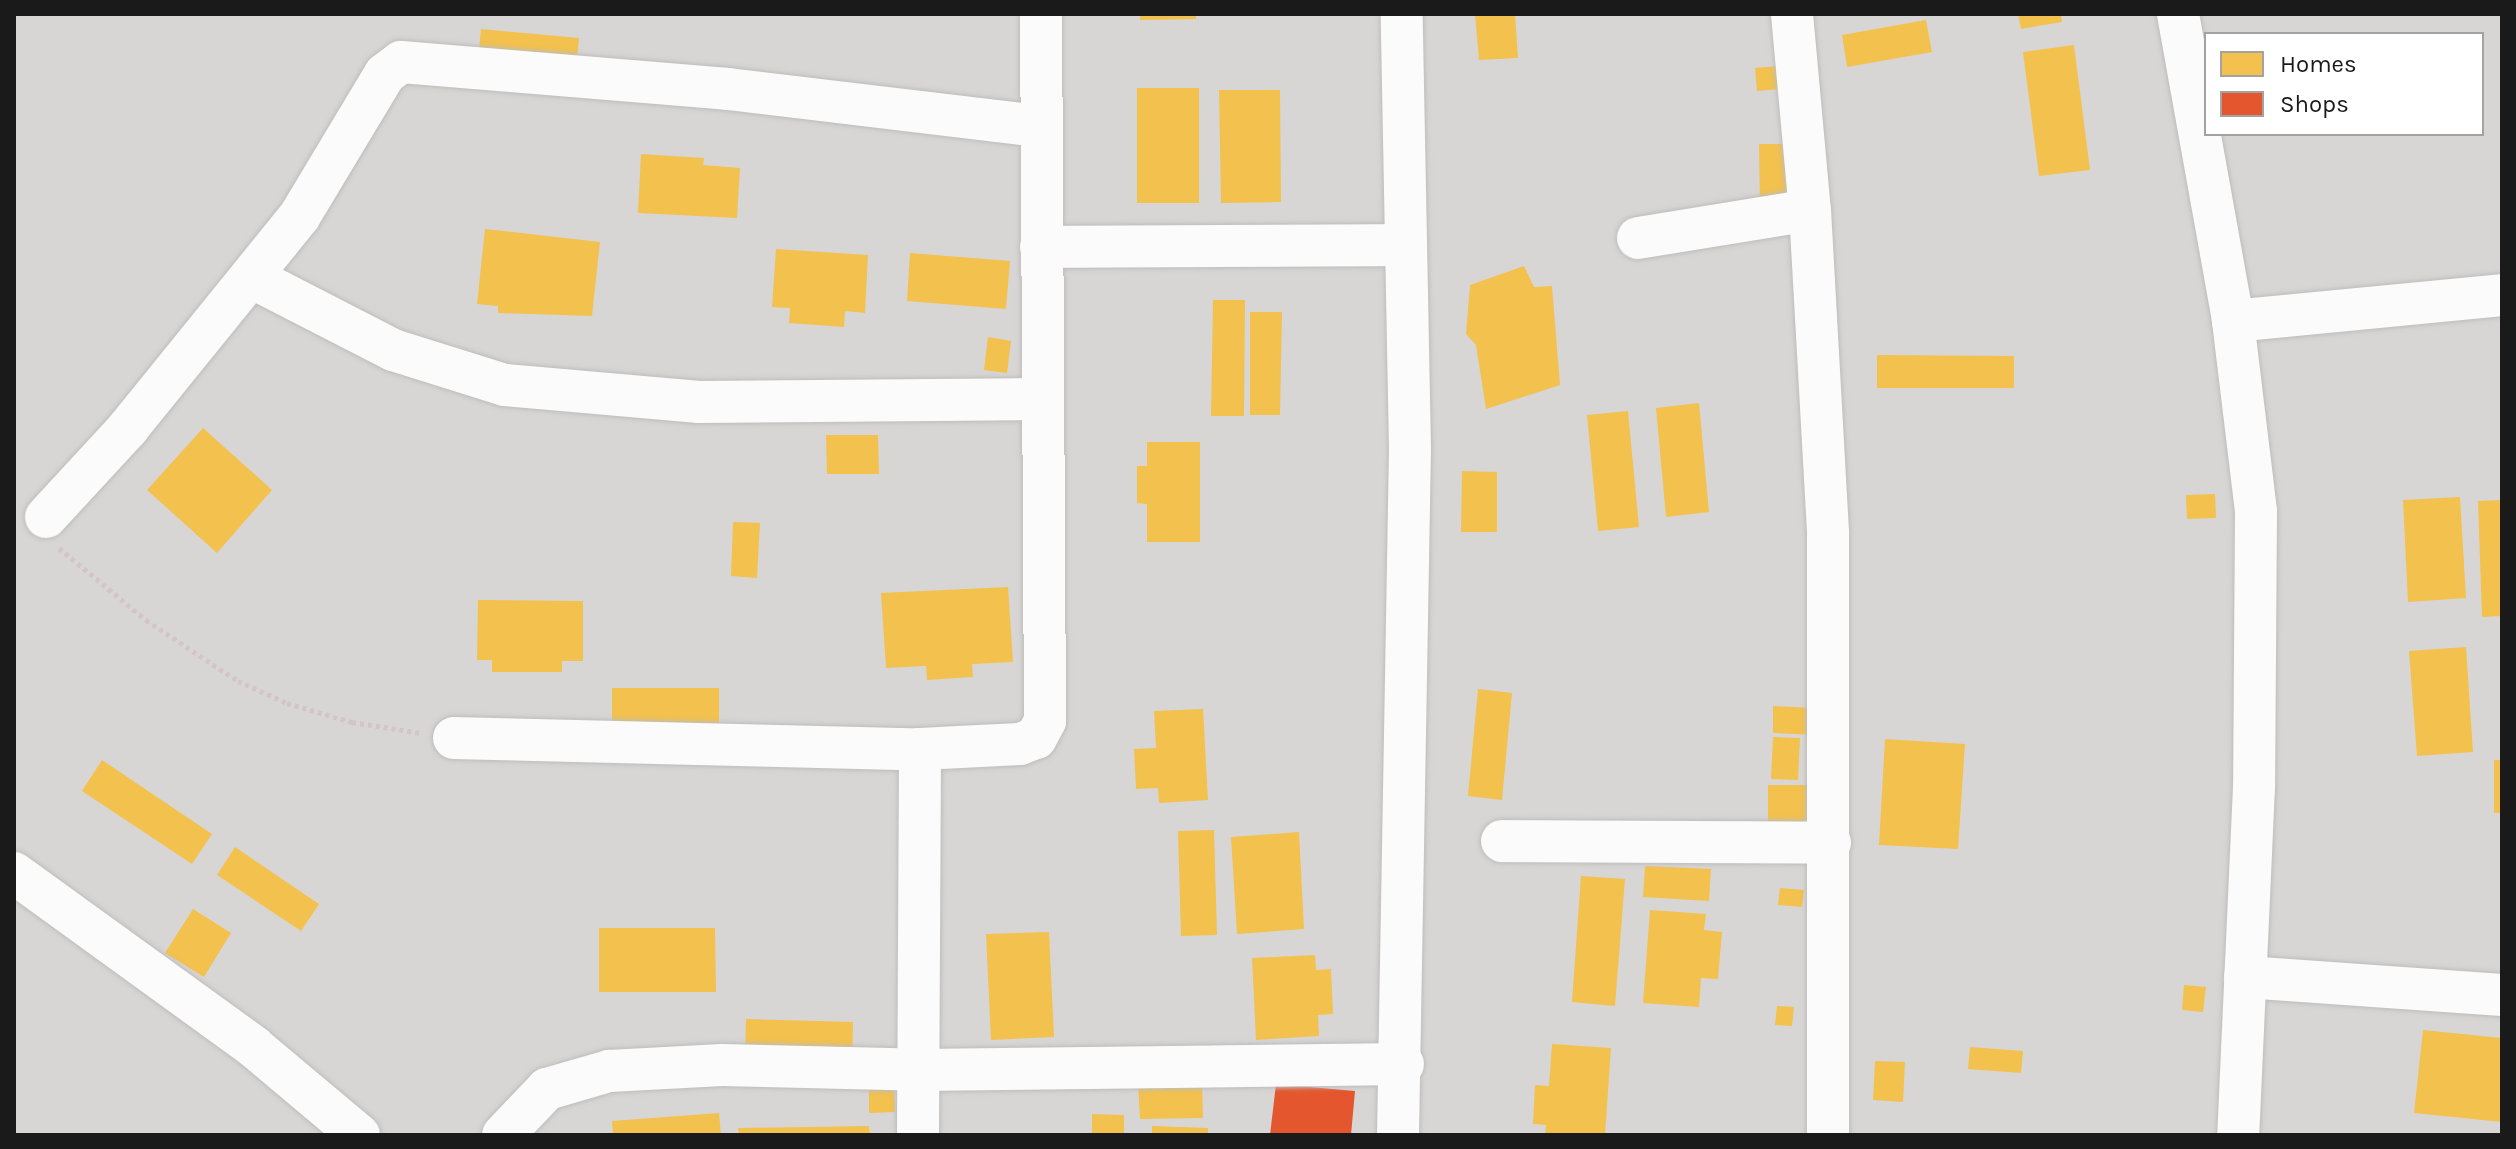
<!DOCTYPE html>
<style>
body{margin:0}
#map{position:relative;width:2516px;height:1149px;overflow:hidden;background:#e9e6e3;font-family:Karla,sans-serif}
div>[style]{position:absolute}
.residential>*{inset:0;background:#d8d6d5}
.homes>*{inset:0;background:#f2c14e}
.shops>*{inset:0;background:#e4572e}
.path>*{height:5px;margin-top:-2.5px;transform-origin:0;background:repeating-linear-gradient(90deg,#d3c5c6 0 4px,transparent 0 8px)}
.roads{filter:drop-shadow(0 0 2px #bebdbb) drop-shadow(0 0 2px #bebdbb)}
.minor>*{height:42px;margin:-21px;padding:0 21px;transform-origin:21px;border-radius:21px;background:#fcfbfb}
span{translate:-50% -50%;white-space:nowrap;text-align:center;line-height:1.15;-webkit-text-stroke:8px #fff;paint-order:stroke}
.frame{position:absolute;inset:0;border:16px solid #1a1a1a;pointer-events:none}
.legend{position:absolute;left:2204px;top:32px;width:280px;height:104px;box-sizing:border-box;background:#fff;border:2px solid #a3a3a3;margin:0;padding:10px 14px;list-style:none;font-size:24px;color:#1a1a1a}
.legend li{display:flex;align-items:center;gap:16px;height:40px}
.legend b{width:40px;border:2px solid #a3a3a3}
</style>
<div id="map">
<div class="residential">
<div style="clip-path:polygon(evenodd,14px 14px,2502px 14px,2502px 1135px,14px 1135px,14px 14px,2206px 34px,2482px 34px,2482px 134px,2206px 134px,2206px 34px)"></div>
</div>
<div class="homes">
<div style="clip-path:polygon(1140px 14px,1196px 14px,1196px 19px,1140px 20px)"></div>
<div style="clip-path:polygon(1475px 14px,1515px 14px,1518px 58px,1479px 60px)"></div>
<div style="clip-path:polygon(2018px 14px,2061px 14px,2062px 22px,2021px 29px)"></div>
<div style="clip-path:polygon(1926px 20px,1932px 52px,1847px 67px,1842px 35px)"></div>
<div style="clip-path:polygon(481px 29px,579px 38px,576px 69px,478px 61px)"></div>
<div style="clip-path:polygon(2074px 45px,2090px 170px,2039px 176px,2023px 52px)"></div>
<div style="clip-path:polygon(1779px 66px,1781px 89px,1757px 91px,1755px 68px)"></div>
<div style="clip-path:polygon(1137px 88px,1199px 88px,1199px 203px,1137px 203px)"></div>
<div style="clip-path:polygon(1219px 90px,1280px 90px,1281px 202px,1221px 203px)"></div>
<div style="clip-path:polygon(1759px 144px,1787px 144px,1787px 209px,1760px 209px)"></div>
<div style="clip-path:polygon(641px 154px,704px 158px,703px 165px,740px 168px,737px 218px,638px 213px)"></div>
<div style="clip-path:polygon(485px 229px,600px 242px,592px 316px,498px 313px,498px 306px,477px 304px)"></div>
<div style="clip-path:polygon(776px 249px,868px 255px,865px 313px,845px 311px,844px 327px,789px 323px,790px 308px,772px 307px)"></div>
<div style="clip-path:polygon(910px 253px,1010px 261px,1006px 309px,907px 301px)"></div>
<div style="clip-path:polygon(1524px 266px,1534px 287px,1552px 286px,1560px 385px,1486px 409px,1476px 345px,1466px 334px,1470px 285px)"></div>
<div style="clip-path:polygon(1213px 300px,1245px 300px,1244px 416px,1211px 416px)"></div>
<div style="clip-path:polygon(1250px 312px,1282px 312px,1280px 415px,1250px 415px)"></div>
<div style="clip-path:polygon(988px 337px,1011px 341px,1007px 373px,984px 370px)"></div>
<div style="clip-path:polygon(1877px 355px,2014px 356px,2014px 388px,1877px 388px)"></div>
<div style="clip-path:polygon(1699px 403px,1709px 512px,1666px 517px,1656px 408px)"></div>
<div style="clip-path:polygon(1628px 411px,1639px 527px,1598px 531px,1587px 415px)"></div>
<div style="clip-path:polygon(203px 428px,272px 490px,217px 553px,147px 490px)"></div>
<div style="clip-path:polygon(826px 435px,878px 435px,879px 474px,827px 474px)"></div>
<div style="clip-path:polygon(1147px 442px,1200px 442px,1200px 542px,1147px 542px,1147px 504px,1137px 503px,1137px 466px,1147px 466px)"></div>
<div style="clip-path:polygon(1462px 471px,1497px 472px,1497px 532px,1461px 532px)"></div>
<div style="clip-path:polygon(2215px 494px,2216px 518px,2187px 519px,2186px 495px)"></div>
<div style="clip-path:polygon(2460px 497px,2466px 598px,2408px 602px,2403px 500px)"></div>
<div style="clip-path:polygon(2502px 500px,2502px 616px,2482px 617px,2478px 501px)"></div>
<div style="clip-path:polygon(733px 522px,760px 523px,757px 578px,731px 576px)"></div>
<div style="clip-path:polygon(1008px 587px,1013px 662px,972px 664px,973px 677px,927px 680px,926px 666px,886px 668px,881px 593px)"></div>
<div style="clip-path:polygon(478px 600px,583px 601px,583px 661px,562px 661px,562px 672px,492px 672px,492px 660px,477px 660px)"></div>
<div style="clip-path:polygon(2466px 647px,2473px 752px,2417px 756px,2409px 651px)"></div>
<div style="clip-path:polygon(612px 688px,719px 688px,719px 729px,612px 729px)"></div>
<div style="clip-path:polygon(1478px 689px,1512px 693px,1502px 800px,1468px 796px)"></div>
<div style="clip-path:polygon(1773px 706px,1816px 708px,1815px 735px,1773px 733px)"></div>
<div style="clip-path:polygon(1203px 709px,1208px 800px,1159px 803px,1158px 788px,1136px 789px,1134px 749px,1156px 748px,1154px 711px)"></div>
<div style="clip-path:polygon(1773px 737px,1800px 738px,1798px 780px,1771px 779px)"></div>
<div style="clip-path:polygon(1885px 739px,1965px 744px,1958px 849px,1879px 845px)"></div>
<div style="clip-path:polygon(102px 760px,212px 834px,192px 864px,82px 791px)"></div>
<div style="clip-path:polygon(2494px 760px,2502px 760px,2502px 813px,2494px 813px)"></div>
<div style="clip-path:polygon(1768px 785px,1810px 785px,1810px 824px,1768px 824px)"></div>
<div style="clip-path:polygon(1214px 830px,1217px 935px,1181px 936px,1178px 831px)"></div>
<div style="clip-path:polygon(1299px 832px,1304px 929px,1237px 934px,1231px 837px)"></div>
<div style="clip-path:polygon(235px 847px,319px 904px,301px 931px,217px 875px)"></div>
<div style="clip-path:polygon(1645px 866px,1711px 869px,1709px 901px,1643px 897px)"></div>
<div style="clip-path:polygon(1581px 876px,1625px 879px,1615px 1006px,1572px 1002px)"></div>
<div style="clip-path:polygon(1780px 888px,1804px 890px,1802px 907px,1778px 905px)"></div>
<div style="clip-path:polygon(193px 909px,231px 933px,204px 977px,165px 953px)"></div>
<div style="clip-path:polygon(1650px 910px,1706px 914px,1704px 930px,1722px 932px,1718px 979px,1701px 978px,1699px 1007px,1643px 1003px)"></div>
<div style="clip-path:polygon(599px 928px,715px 928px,716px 992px,599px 992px)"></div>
<div style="clip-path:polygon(1049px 932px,1054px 1037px,991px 1040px,986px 934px)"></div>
<div style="clip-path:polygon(1315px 955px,1316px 970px,1331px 969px,1333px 1014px,1318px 1015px,1319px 1036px,1256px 1040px,1252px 958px)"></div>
<div style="clip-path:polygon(2184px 985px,2206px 987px,2203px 1012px,2182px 1010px)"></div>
<div style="clip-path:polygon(1777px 1006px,1794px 1007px,1792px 1026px,1775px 1025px)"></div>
<div style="clip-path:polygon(746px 1019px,853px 1022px,852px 1060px,745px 1057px)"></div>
<div style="clip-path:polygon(2423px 1030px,2502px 1038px,2502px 1122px,2414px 1113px)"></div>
<div style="clip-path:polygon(1552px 1044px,1611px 1048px,1605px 1135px,1545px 1135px,1546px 1125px,1533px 1124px,1535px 1085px,1549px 1086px)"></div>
<div style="clip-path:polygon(1970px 1047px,2023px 1051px,2021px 1073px,1968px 1069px)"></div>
<div style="clip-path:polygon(1875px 1061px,1905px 1062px,1903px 1102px,1873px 1100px)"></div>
<div style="clip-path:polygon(1202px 1082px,1203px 1118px,1140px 1119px,1138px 1083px)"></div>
<div style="clip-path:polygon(894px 1088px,895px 1112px,869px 1113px,869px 1089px)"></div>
<div style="clip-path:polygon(719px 1113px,721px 1135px,613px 1135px,612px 1121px)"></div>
<div style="clip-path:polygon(1092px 1114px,1124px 1115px,1124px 1135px,1092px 1135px)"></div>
<div style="clip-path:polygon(869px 1126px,870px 1135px,739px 1135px,738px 1128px)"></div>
<div style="clip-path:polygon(1152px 1126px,1208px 1128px,1208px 1135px,1152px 1135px)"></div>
</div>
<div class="shops">
<div style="clip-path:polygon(1276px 1084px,1355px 1091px,1351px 1135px,1270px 1135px)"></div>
</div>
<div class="path">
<div style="left:59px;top:548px;width:113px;rotate:39.6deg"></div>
<div style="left:146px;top:620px;width:110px;rotate:33.5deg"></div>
<div style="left:238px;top:681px;width:54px;rotate:24.2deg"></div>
<div style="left:287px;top:703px;width:68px;rotate:16.3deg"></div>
<div style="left:352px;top:722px;width:70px;rotate:9.1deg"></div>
</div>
<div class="roads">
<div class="minor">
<div style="left:1792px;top:14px;width:197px;rotate:84.8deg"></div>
<div style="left:1810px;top:210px;width:324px;rotate:86.8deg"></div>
<div style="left:1828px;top:533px;width:602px;rotate:90deg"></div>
<div style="left:2178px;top:14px;width:312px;rotate:79.8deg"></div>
<div style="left:2233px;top:321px;width:192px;rotate:83.1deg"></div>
<div style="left:2256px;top:512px;width:275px;rotate:90.4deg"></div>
<div style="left:2254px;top:787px;width:348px;rotate:92.6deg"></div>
<div style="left:1638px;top:238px;width:174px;rotate:-9.2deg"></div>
<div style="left:1041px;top:247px;width:365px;rotate:-0.3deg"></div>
<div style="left:251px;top:277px;width:160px;rotate:27.2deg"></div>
<div style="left:393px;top:350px;width:117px;rotate:17.4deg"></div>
<div style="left:505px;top:385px;width:195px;rotate:5deg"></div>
<div style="left:699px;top:402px;width:342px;rotate:-0.5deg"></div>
<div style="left:2233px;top:321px;width:270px;rotate:-5.5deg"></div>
<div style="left:46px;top:517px;width:121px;rotate:-47.3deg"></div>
<div style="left:128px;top:428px;width:272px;rotate:-51deg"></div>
<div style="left:299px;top:217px;width:167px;rotate:-59deg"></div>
<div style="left:385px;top:74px;width:20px;rotate:-37deg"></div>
<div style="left:401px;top:62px;width:328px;rotate:4.7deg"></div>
<div style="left:728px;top:89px;width:314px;rotate:6.8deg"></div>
<div style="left:454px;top:738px;width:466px;rotate:1.4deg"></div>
<div style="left:920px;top:749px;width:100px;rotate:-2.9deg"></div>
<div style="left:1020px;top:744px;width:17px;rotate:-21deg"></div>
<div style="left:1036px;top:738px;width:19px;rotate:-62deg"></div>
<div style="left:1045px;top:721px;width:707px;rotate:-90.32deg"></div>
<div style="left:1502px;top:841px;width:328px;rotate:0.3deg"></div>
<div style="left:14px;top:873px;width:296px;rotate:35.9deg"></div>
<div style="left:254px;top:1047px;width:137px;rotate:40deg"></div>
<div style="left:2245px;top:977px;width:258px;rotate:4deg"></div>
<div style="left:503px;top:1135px;width:64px;rotate:-46.3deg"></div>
<div style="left:547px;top:1089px;width:65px;rotate:-16.2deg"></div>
<div style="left:609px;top:1071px;width:113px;rotate:-3deg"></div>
<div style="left:722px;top:1065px;width:198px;rotate:1.4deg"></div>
<div style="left:920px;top:1070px;width:483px;rotate:-0.7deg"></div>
<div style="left:918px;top:1135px;width:386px;rotate:-89.7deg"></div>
<div style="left:1398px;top:1135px;width:685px;rotate:-89deg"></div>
<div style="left:1410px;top:450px;width:436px;rotate:-91.1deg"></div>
</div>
</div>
<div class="frame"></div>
<ul class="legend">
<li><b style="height:22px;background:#f2c14e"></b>Homes</li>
<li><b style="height:22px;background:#e4572e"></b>Shops</li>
</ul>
</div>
